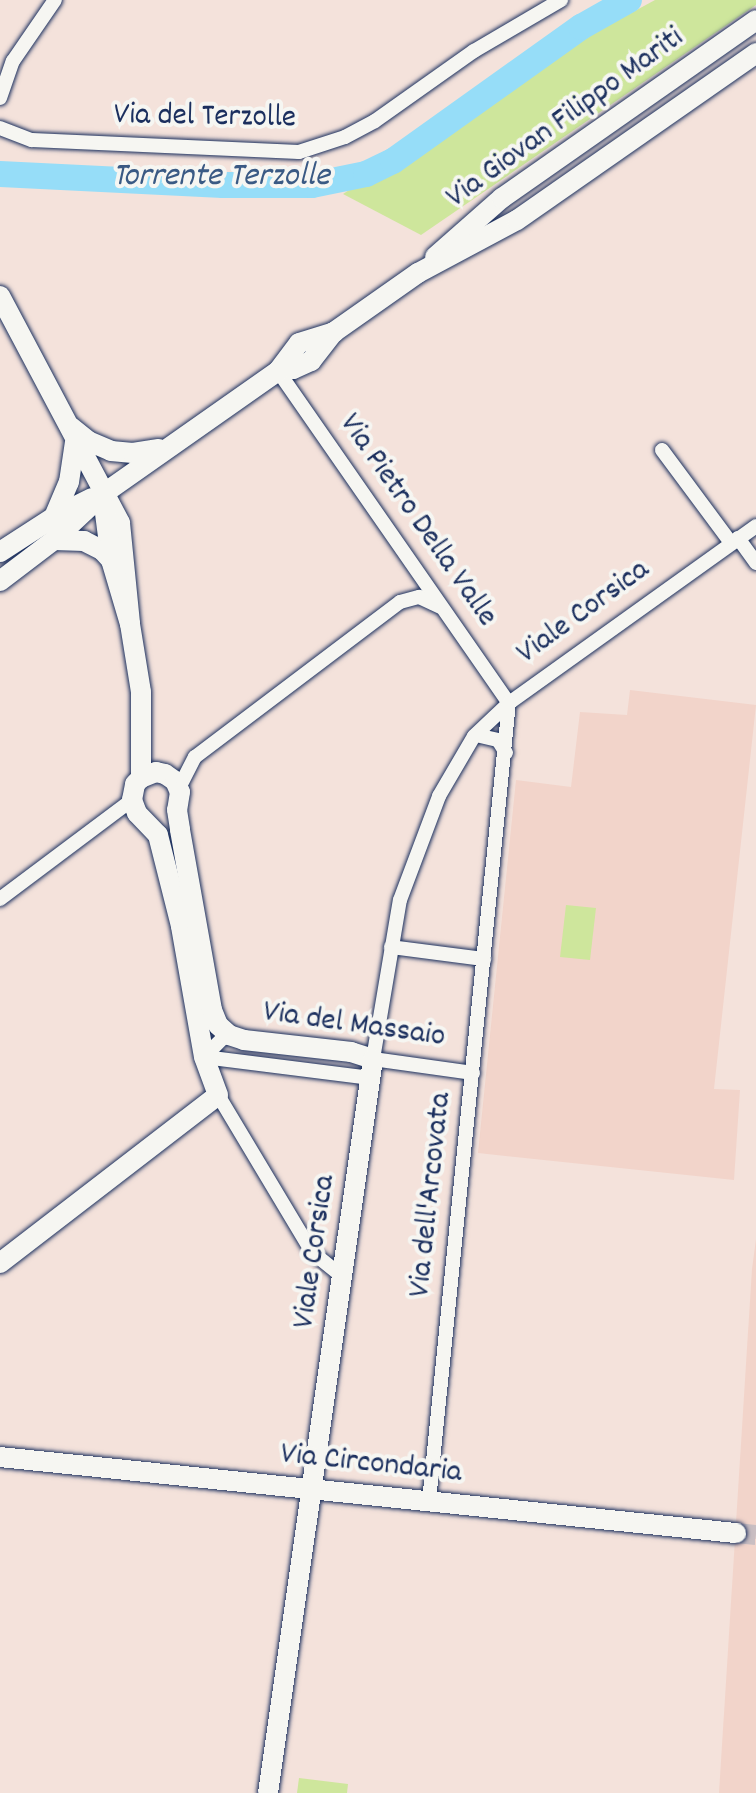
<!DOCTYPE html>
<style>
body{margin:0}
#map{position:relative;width:756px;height:1793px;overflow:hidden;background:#f4e2db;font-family:Dekko,sans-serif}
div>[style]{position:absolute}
.built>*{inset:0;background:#f2d4ca}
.green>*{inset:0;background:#cee69c}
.river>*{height:26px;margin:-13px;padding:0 13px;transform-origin:13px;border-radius:13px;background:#96ddf8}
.secondary-tunnel>*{height:20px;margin-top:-10px;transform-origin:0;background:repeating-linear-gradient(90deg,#c9bec2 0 20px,transparent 0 30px)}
.roads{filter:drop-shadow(0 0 2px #1b2f5e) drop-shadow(0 0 2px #1b2f5e)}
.street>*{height:14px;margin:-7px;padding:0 7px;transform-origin:7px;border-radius:7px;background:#f6f6f2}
.secondary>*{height:20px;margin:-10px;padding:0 10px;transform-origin:10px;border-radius:10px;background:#f6f6f2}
span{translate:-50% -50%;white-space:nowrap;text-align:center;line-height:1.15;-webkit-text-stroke:8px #f6f6f2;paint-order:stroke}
.street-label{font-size:32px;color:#1b2f5e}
.water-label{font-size:34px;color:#3a5a84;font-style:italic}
</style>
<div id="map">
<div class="built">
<div style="clip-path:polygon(630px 690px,756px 705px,714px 1089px,740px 1090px,734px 1180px,478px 1153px,516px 780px,571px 787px,580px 712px,627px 715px)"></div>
<div style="clip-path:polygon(756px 1239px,756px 1793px,719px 1793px,752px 1269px)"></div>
</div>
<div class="green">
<div style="clip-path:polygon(655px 0,756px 0,756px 5px,421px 235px,343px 194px,598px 31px)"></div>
<div style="clip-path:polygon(566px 905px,596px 908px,590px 960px,560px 957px)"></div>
<div style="clip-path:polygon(299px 1778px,348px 1784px,347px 1793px,297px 1793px)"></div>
</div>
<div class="river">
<div style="left:0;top:174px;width:223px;rotate:2.8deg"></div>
<div style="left:223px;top:185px;width:89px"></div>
<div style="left:312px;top:185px;width:55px;rotate:-11.5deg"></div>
<div style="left:366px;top:174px;width:30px;rotate:-26deg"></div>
<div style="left:393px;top:161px;width:231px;rotate:-35.5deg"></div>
<div style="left:581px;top:27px;width:55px;rotate:-29.4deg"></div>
</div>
<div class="secondary-tunnel">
<div style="left:736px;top:1533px;width:20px;rotate:6deg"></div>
</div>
<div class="roads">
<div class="street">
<div style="left:0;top:98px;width:39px;rotate:-71deg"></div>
<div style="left:13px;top:61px;width:74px;rotate:-55.5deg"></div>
<div style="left:0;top:128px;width:34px;rotate:21deg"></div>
<div style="left:32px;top:140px;width:267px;rotate:2.6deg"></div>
<div style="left:299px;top:152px;width:48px;rotate:-18.1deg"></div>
<div style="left:345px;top:137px;width:34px;rotate:-28deg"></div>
<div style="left:375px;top:121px;width:121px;rotate:-35.3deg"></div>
<div style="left:474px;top:51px;width:101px;rotate:-30.4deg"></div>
<div style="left:278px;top:371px;width:404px;rotate:55.2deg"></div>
<div style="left:662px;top:450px;width:116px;rotate:53.4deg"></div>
<div style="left:738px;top:538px;width:31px;rotate:54deg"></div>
<div style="left:476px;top:735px;width:23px;rotate:13deg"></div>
<div style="left:498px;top:740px;width:15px;rotate:58deg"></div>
<div style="left:179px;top:788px;width:35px;rotate:-63deg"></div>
<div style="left:195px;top:757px;width:257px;rotate:-37.1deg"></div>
<div style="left:400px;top:602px;width:20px;rotate:-15deg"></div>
<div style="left:419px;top:597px;width:23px;rotate:25deg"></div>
<div style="left:0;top:899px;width:165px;rotate:-36.9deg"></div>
<div style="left:391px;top:947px;width:94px;rotate:7.4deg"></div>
<div style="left:204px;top:1057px;width:168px;rotate:7.2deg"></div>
<div style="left:204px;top:1057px;width:33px;rotate:-45deg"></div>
<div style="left:473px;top:1073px;width:101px;rotate:-172deg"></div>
<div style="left:373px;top:1059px;width:161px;rotate:-80.4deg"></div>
<div style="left:400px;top:900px;width:111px;rotate:-69.4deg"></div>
<div style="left:439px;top:796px;width:69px;rotate:-59.7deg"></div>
<div style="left:474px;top:736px;width:48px;rotate:-43.3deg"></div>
<div style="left:509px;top:703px;width:304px;rotate:-35.6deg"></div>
<div style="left:218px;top:1095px;width:183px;rotate:59.1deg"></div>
<div style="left:312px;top:1252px;width:40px;rotate:39deg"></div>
<div style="left:429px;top:1501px;width:802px;rotate:-84.28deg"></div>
</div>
<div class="secondary">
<div style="left:435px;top:257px;width:89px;rotate:-41.4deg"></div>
<div style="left:502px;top:198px;width:310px;rotate:-35deg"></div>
<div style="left:0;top:296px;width:257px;rotate:62.1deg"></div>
<div style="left:120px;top:523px;width:101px;rotate:84.3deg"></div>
<div style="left:278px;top:371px;width:15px;rotate:-8deg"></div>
<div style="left:293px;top:369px;width:20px;rotate:-24deg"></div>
<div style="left:311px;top:361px;width:37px;rotate:-52deg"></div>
<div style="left:71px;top:427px;width:22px;rotate:39deg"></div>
<div style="left:88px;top:441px;width:25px;rotate:23deg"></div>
<div style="left:111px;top:451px;width:22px;rotate:5deg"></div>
<div style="left:133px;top:453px;width:26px;rotate:-9deg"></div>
<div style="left:103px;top:498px;width:63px;rotate:82.6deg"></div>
<div style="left:111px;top:560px;width:67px;rotate:73.5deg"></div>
<div style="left:130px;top:624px;width:69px;rotate:80.8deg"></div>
<div style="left:141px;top:692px;width:86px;rotate:90deg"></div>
<div style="left:54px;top:517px;width:38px;rotate:-67deg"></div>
<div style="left:69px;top:482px;width:40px;rotate:-81.5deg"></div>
<div style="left:54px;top:540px;width:30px;rotate:2deg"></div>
<div style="left:84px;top:541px;width:20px;rotate:27deg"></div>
<div style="left:102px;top:550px;width:13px;rotate:48deg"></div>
<div style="left:0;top:552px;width:64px;rotate:-32.9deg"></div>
<div style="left:54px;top:517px;width:42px;rotate:-26.6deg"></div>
<div style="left:0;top:581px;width:68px;rotate:-37.2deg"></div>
<div style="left:54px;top:540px;width:67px;rotate:-43.2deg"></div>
<div style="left:103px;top:494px;width:214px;rotate:-35.1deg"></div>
<div style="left:278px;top:371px;width:35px;rotate:-53deg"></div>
<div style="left:299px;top:343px;width:37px;rotate:-17deg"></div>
<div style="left:334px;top:332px;width:103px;rotate:-35.1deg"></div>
<div style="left:418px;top:273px;width:112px;rotate:-28.2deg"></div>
<div style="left:517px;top:220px;width:292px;rotate:-34.9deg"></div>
<div style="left:0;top:1263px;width:275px;rotate:-37.6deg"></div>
<div style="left:218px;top:1095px;width:40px;rotate:-110.2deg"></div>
<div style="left:204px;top:1057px;width:133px;rotate:-100deg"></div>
<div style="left:181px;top:926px;width:94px;rotate:-104.2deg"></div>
<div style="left:158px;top:835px;width:30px;rotate:-134deg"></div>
<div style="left:137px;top:813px;width:14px;rotate:-111deg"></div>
<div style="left:132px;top:800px;width:16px;rotate:-79deg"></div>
<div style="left:135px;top:784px;width:8px;rotate:-45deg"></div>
<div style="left:141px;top:778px;width:16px;rotate:-22deg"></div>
<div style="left:156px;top:772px;width:9px;rotate:13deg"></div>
<div style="left:165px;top:774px;width:12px;rotate:35deg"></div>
<div style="left:175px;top:781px;width:12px;rotate:66deg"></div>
<div style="left:180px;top:792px;width:18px;rotate:99deg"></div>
<div style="left:177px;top:810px;width:20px;rotate:81deg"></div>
<div style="left:180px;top:830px;width:183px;rotate:79.9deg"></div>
<div style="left:212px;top:1010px;width:16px;rotate:68deg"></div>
<div style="left:218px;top:1025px;width:15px;rotate:42deg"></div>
<div style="left:229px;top:1035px;width:16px;rotate:18deg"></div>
<div style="left:244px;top:1040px;width:108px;rotate:6.4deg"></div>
<div style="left:351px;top:1052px;width:23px;rotate:18deg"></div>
<div style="left:373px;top:1059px;width:741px;rotate:98.14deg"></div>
<div style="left:0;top:1457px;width:740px;rotate:5.9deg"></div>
</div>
</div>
<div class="street-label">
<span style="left:205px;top:118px;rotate:1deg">Via del Terzolle</span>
<span style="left:566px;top:119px;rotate:-36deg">Via Giovan Filippo Mariti</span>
<span style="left:417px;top:521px;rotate:55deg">Via Pietro Della Valle</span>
<span style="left:584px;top:613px;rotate:-36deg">Viale Corsica</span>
<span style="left:354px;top:1026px;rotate:8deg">Via del Massaio</span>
<span style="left:432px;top:1195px;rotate:-84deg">Via dell'Arcovata</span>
<span style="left:316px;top:1252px;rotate:-82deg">Viale Corsica</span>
<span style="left:371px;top:1465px;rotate:6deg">Via Circondaria</span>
</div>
<div class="water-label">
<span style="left:221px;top:178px">Torrente Terzolle</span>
</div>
</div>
